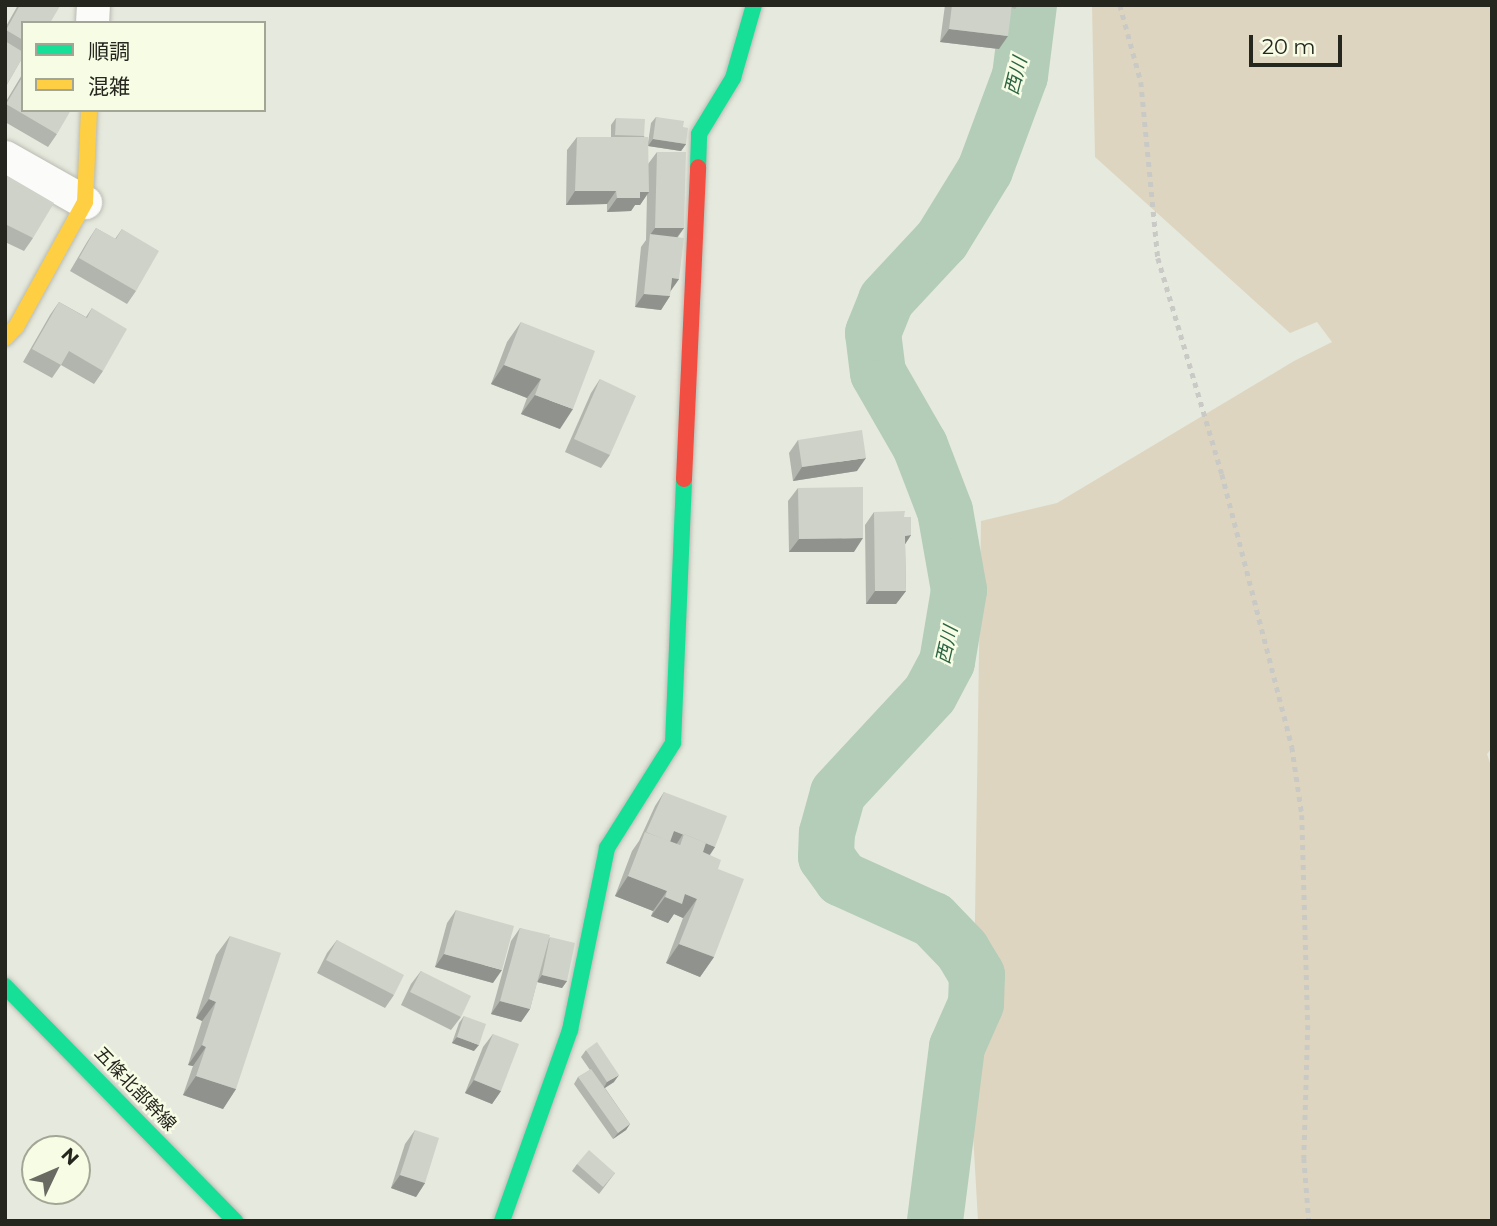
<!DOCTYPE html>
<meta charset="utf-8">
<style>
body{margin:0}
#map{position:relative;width:1497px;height:1226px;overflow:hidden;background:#e6e9dd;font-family:Montserrat,"Noto Sans JP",sans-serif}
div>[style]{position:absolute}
.green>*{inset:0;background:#ded5c0}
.river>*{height:56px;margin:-28px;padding:0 28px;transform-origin:28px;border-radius:28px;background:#b3cdb8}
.path>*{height:4.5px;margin-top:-2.25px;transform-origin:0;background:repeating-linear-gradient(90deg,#c9cac5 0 5px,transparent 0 10px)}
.roads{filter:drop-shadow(0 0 2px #b9bbb2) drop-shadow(0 0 2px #b9bbb2)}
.street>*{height:33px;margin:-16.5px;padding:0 16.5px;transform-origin:16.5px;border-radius:16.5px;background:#fbfcfa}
.fast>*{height:16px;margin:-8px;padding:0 8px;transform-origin:8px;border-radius:8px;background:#16e098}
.slow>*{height:16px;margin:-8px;padding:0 8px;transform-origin:8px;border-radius:8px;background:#ffcf43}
.jam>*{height:16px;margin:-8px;padding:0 8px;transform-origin:8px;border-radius:8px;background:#f24e42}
.wall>*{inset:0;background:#b1b5ad}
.shaded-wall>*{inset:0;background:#90938d}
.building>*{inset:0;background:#ced2c9}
span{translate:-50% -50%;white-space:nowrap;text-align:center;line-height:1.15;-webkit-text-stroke:5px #f7fce5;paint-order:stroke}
.street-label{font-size:18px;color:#25261e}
.water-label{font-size:19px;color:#2a6442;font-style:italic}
.frame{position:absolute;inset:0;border:7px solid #25261e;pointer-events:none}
.legend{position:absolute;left:21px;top:21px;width:245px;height:91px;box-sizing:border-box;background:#f7fce5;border:2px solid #a3a695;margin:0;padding:9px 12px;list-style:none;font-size:21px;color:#25261e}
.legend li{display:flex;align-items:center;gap:14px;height:35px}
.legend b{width:35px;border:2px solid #a3a695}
.north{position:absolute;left:21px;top:1135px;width:70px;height:70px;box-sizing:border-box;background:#f7fce5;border:2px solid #a3a695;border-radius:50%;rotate:46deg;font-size:19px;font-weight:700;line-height:28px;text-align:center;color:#25261e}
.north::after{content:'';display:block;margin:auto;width:24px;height:32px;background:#696a61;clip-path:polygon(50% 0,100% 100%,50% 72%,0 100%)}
.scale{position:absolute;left:1249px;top:35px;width:93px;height:32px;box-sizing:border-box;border:4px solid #25261e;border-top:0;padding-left:9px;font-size:21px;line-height:24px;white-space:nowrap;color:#25261e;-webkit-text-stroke:5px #f7fce5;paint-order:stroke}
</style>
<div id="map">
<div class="green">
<div style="clip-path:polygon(1092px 5px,1492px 5px,1492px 748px,1487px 754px,1492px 769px,1492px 1221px,978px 1221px,972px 1116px,981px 521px,1057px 503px,1294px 361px,1332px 342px,1317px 322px,1290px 333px,1095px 157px)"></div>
</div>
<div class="river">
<div style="left:935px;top:1221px;width:175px;rotate:-82.8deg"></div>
<div style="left:957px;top:1047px;width:47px;rotate:-66.2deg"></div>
<div style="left:976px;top:1004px;width:29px;rotate:-88deg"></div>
<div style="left:977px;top:975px;width:29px;rotate:-121deg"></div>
<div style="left:962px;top:950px;width:42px;rotate:-134deg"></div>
<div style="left:933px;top:920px;width:100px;rotate:-155.7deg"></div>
<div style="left:842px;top:879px;width:27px;rotate:-126deg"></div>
<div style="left:826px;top:857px;width:24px;rotate:-88deg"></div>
<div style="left:827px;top:833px;width:41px;rotate:-74.6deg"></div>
<div style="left:838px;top:793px;width:135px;rotate:-47.1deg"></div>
<div style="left:930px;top:694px;width:36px;rotate:-62deg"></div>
<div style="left:947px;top:662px;width:73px;rotate:-80.5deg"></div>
<div style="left:959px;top:590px;width:80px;rotate:-100deg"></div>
<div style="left:945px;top:511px;width:70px;rotate:-111deg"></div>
<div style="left:920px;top:446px;width:84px;rotate:-119.9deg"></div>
<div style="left:878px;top:373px;width:40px;rotate:-97.1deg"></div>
<div style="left:873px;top:333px;width:35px;rotate:-68deg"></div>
<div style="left:886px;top:300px;width:82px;rotate:-47deg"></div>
<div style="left:942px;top:240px;width:82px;rotate:-58.4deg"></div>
<div style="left:985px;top:170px;width:100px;rotate:-69.6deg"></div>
<div style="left:1020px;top:76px;width:72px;rotate:-82.8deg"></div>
</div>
<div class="path">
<div style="left:1120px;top:5px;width:80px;rotate:74.7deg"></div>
<div style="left:1141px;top:82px;width:177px;rotate:84.5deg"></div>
<div style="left:1158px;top:258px;width:225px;rotate:73.5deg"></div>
<div style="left:1222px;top:474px;width:282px;rotate:75.6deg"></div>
<div style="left:1292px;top:747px;width:69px;rotate:81.6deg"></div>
<div style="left:1302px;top:815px;width:210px;rotate:88.4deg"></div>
<div style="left:1308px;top:1025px;width:133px;rotate:91.7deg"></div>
<div style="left:1304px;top:1158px;width:63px;rotate:85.5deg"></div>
</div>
<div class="roads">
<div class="street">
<div style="left:92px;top:23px;width:18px;rotate:-87deg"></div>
<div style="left:5px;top:157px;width:92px;rotate:29.4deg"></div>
</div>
<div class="fast">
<div style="left:698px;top:167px;width:33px;rotate:-88deg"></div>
<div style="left:699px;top:134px;width:66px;rotate:-58.7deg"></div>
<div style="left:733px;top:78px;width:76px;rotate:-74deg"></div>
<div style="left:5px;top:986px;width:329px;rotate:45.6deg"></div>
<div style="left:502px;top:1221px;width:203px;rotate:-70.4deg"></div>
<div style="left:570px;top:1030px;width:186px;rotate:-78.5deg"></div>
<div style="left:607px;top:848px;width:124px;rotate:-57.8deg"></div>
<div style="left:673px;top:743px;width:264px;rotate:-87.6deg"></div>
</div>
<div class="slow">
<div style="left:5px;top:338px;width:16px;rotate:-45deg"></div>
<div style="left:16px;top:327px;width:143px;rotate:-61.1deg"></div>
<div style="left:85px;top:202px;width:92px;rotate:-87.5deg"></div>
</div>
<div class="jam">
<div style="left:684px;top:479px;width:312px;rotate:-87.4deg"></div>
</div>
</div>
<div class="wall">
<div style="clip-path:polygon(18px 5px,58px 5px,23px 23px,22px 58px,5px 88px,5px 28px)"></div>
<div style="clip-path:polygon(945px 5px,1018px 5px,1015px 9px,1012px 8px,999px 49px,940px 42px)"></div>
<div style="clip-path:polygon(23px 73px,23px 110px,57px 134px,48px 147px,5px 122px,5px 103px)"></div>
<div style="clip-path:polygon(656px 117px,683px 127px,686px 144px,681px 151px,648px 146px,648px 164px,657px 152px,684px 228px,678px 237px,679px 279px,670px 291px,670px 296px,661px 310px,635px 307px,641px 247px,646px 240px,647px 194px,640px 205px,635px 205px,631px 211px,607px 212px,607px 204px,566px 205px,567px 150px,577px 137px,611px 137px,611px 125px,616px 118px,644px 136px,648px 143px,651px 123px)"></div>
<div style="clip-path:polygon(5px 177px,33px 238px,24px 251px,5px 242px)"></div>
<div style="clip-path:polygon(96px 228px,115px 239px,122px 229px,136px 291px,127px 304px,70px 271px,87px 242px)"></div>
<div style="clip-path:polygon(59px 302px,86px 317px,92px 308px,103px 371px,94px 384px,61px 365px,52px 378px,23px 362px,50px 315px)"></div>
<div style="clip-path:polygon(521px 322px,560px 429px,521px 414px,527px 398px,491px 384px,507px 342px)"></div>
<div style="clip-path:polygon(600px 379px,610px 455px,601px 468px,565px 452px,591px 393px)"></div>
<div style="clip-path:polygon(798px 440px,857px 471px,793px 481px,789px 453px)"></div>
<div style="clip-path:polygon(798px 488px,854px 552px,789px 552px,788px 501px)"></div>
<div style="clip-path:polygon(874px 512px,904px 517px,911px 535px,905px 544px,906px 591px,896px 604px,866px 604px,865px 525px)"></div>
<div style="clip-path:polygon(664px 792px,715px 847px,710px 855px,718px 869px,714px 957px,700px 977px,666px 963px,683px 918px,674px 914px,668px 923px,651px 916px,653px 911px,615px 896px,632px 851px,639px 841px,655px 806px)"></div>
<div style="clip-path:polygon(456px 910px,493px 983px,435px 967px,447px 923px)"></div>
<div style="clip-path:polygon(520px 928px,549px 939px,550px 937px,567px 981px,562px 988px,537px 982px,530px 1009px,521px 1022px,491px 1014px,511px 941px)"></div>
<div style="clip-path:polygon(230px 936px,236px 1089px,223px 1109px,183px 1095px,193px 1066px,188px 1065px,202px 1021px,196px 1018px,216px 955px)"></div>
<div style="clip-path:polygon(337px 940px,394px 995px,385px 1008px,317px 973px,327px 953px)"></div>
<div style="clip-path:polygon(421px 971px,461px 1017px,451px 1030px,401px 1005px,411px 984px)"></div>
<div style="clip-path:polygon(464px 1016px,474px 1051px,452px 1043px,459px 1023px)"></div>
<div style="clip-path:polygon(493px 1034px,501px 1091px,492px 1104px,465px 1093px,483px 1047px)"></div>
<div style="clip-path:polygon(586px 1050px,614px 1082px,605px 1088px,630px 1124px,626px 1130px,613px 1139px,574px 1084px,578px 1077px,590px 1070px,581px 1057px)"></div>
<div style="clip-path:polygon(415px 1130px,425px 1183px,416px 1197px,391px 1188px,405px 1144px)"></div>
<div style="clip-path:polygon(577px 1164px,615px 1173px,599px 1194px,572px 1171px)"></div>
</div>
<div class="shaded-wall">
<div style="clip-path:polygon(949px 29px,1008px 36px,999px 49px,940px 42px)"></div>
<div style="clip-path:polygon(653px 139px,686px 144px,681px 151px,648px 146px)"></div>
<div style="clip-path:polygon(575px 191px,616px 191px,607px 204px,566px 205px)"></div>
<div style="clip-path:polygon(640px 192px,649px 192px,640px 205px,635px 205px,631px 211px,607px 212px,617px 198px)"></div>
<div style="clip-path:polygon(655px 228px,684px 228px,674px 241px,650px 235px)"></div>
<div style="clip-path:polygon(672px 278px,679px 279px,670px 292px)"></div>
<div style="clip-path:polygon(644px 294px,670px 296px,661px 310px,635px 307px)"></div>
<div style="clip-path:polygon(504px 365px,541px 379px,527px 398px,491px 384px)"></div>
<div style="clip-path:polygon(535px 395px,573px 409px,560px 429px,521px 414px)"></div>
<div style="clip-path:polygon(866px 458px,857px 471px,793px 481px,802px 467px)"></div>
<div style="clip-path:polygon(911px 535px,902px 549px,905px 536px)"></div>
<div style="clip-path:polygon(863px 538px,854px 552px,789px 552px,799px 539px)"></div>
<div style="clip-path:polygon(875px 591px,906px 591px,896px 604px,866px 604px)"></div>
<div style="clip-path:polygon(674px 831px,683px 834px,674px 848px,667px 841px)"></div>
<div style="clip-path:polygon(684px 835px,715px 847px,706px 860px,680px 845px)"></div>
<div style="clip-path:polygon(628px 876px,667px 891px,653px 911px,615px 896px)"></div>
<div style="clip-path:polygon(685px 894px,697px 899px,683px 918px,674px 914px,668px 923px,651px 916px,665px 897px)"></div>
<div style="clip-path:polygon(679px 944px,714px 957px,700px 977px,666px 963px)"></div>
<div style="clip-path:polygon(444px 954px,502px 970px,493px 983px,435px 967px)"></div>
<div style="clip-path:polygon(542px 975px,567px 981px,562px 988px,537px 982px)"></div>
<div style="clip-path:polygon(209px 999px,216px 1002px,202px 1021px,196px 1018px)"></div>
<div style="clip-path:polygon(500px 1001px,530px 1009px,521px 1022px,491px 1014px)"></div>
<div style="clip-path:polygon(457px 1037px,479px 1045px,474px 1051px,452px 1043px)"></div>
<div style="clip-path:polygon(202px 1045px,206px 1047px,193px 1066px,188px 1065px)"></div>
<div style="clip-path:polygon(619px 1075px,614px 1082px,603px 1089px,607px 1082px)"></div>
<div style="clip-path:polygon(196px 1076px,236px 1089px,223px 1109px,183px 1095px)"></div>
<div style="clip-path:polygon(474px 1080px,501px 1091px,492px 1104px,465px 1093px)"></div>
<div style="clip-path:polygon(630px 1124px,626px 1130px,613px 1139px,618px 1133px)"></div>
<div style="clip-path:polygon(400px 1175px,425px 1183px,416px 1197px,391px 1188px)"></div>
</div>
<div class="building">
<div style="clip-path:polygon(20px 5px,58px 5px,60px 6px,50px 23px,23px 23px,23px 40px,6px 30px)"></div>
<div style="clip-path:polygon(952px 5px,1012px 5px,1008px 36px,949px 29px)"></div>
<div style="clip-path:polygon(5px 41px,23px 52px,23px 57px,5px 88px)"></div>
<div style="clip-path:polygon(23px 76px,23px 110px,71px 110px,57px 134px,6px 104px)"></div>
<div style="clip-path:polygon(656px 117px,684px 121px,683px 127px,688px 128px,686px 144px,653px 139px)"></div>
<div style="clip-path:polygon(616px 118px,645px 119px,644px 136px,615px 135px)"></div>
<div style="clip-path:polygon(577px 137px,648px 137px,649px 192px,640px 192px,640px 198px,617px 198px,616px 191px,575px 191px)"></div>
<div style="clip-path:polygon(657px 152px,686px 152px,684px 228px,655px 228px)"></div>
<div style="clip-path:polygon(6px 175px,54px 203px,33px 238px,5px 224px,5px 177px)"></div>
<div style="clip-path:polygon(96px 228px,116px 239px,122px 229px,159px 251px,136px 291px,79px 258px)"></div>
<div style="clip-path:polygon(650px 234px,684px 238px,679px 279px,672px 278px,670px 296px,644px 294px)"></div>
<div style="clip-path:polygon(59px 302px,87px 318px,92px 308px,127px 329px,103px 371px,69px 351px,61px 365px,32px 349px)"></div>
<div style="clip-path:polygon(521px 322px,595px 351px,573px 409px,535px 395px,541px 379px,504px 365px)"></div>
<div style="clip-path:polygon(600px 379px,636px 396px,610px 455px,574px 439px)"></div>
<div style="clip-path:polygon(862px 430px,866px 458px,802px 467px,798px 440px)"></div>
<div style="clip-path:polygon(863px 487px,863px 538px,799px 539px,798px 488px)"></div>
<div style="clip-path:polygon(905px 511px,904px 517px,911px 517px,911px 535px,905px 536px,906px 591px,875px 591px,874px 512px)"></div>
<div style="clip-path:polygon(664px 792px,727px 816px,715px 847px,684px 834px,684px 835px,674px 831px,670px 842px,646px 832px)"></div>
<div style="clip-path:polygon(645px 832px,680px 845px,684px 834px,706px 843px,703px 852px,721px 860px,718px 869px,744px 879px,714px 957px,679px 944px,697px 899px,685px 894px,682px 904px,665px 897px,667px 891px,628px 876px)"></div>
<div style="clip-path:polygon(456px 910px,514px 926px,502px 970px,444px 954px)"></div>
<div style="clip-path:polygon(520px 928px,550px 935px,530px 1009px,500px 1001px)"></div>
<div style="clip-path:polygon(230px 936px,281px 953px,236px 1089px,196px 1076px,206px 1047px,202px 1045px,216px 1002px,209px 999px)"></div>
<div style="clip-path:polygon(550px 937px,575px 943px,567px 981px,542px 975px)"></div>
<div style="clip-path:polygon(337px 940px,404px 975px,394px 995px,326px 960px)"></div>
<div style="clip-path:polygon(421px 971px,471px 996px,461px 1017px,410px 992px)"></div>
<div style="clip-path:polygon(464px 1016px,486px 1024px,479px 1045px,457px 1037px)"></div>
<div style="clip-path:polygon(493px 1034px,519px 1044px,501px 1091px,474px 1080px)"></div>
<div style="clip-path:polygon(597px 1042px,619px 1075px,607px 1082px,586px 1050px)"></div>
<div style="clip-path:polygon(591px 1069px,630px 1124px,618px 1133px,578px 1077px)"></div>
<div style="clip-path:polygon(415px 1130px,439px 1138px,425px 1183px,400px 1175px)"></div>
<div style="clip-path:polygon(589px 1150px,615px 1173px,603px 1187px,577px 1164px)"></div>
</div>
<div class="street-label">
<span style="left:135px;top:1089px;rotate:46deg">五條北部幹線</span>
</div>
<div class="water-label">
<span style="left:1016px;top:76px;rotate:-76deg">西川</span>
<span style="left:947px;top:645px;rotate:-77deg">西川</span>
</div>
<div class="frame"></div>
<ul class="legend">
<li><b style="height:9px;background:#16e098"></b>順調</li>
<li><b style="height:9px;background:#ffcf43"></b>混雑</li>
</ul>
<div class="north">N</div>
<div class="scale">20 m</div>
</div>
